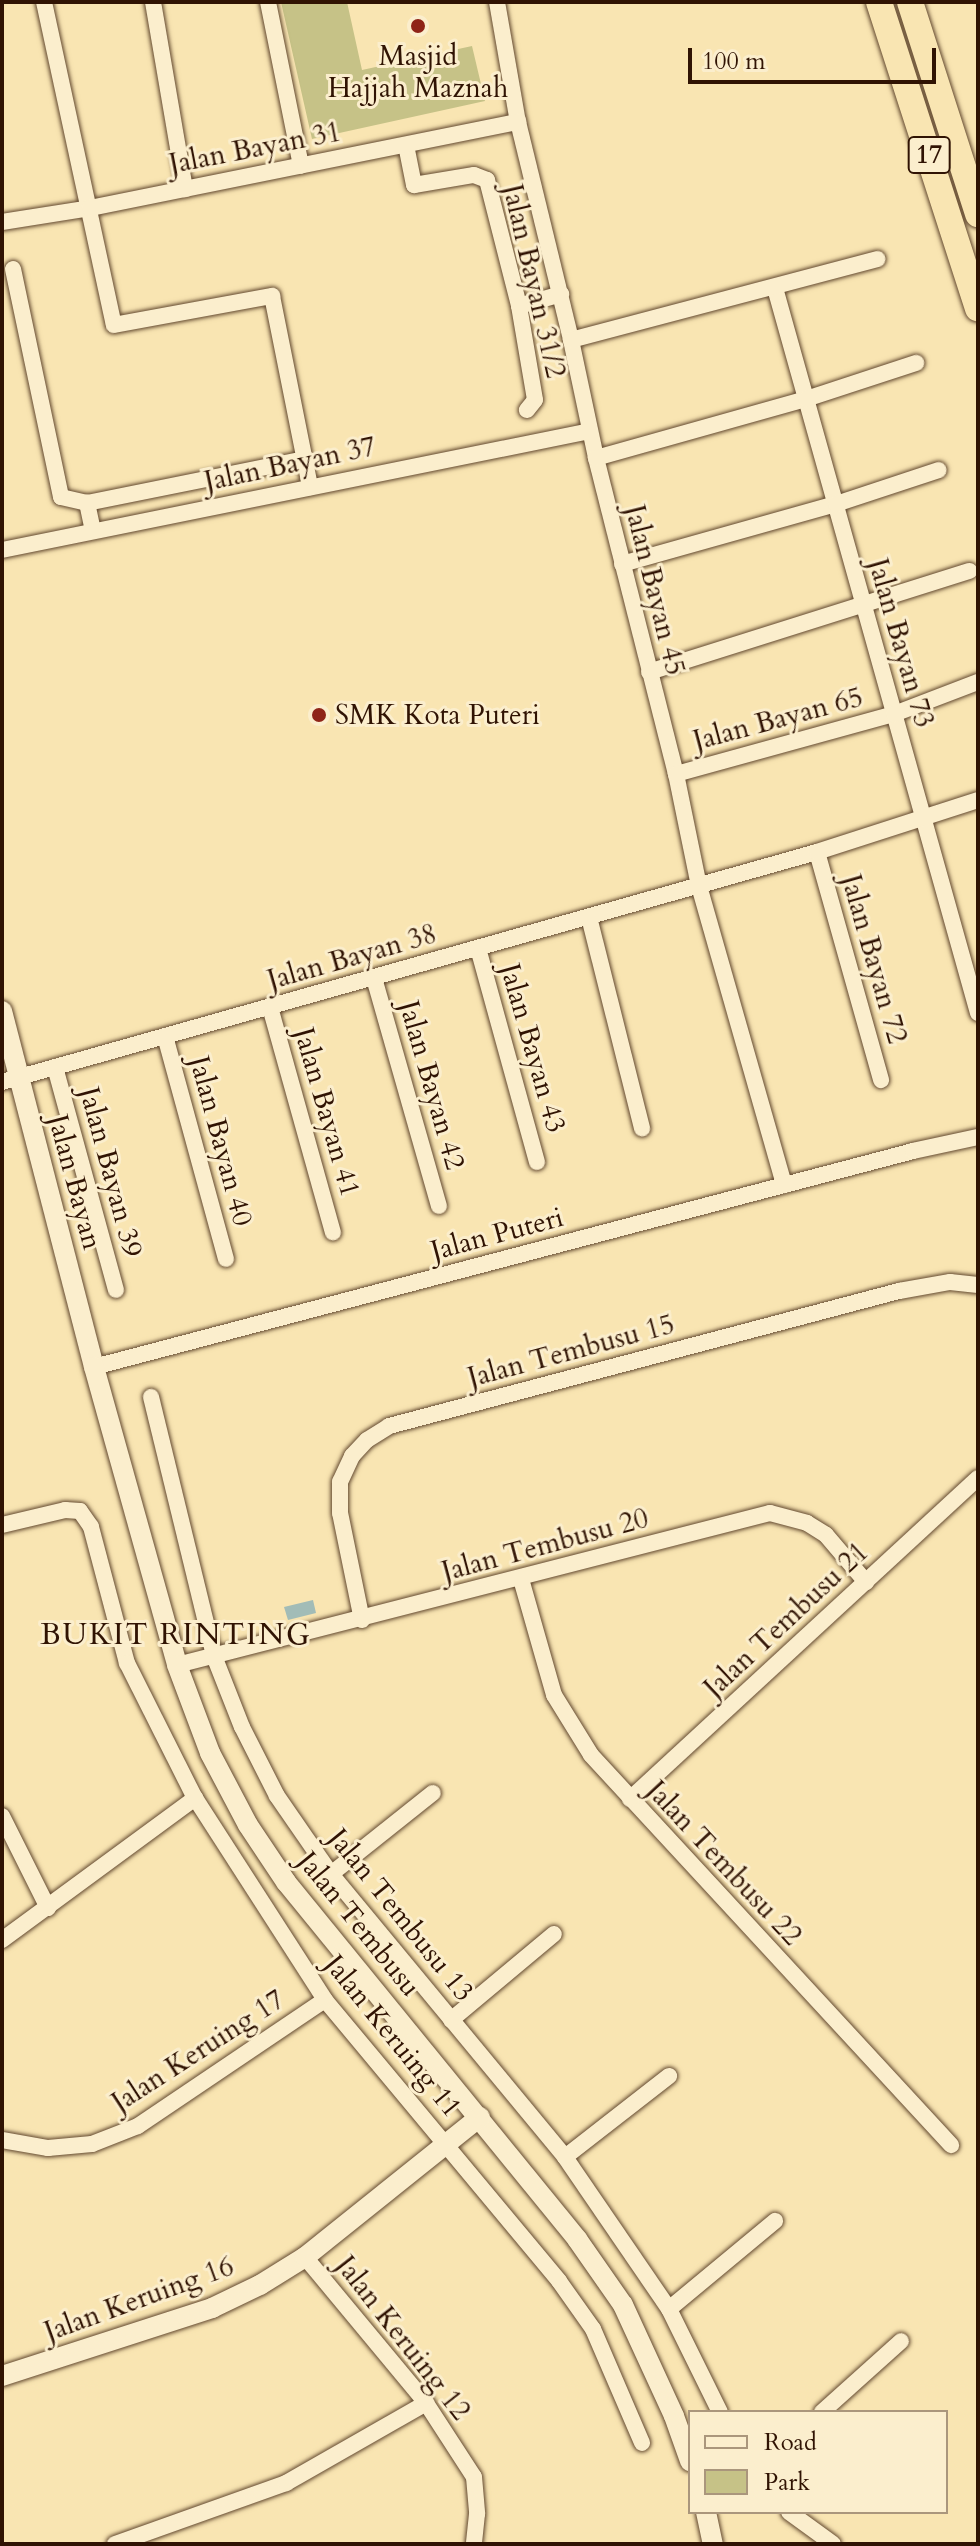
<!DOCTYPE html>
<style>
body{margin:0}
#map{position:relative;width:980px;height:2546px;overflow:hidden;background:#f9e5b2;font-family:Cardo,serif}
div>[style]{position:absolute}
.green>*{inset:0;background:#c6c287}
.water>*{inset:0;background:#a2bcb7}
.roads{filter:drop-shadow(0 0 2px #62482f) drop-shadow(0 0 2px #62482f)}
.minor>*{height:16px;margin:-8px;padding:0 8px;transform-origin:8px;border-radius:8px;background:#fbeecd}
.tertiary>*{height:20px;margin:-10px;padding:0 10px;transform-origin:10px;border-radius:10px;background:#fbeecd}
.trunk>*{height:26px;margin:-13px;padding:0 13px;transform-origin:13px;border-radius:13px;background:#f9e5b2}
.dots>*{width:22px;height:22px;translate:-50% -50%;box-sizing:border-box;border:4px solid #fbeecd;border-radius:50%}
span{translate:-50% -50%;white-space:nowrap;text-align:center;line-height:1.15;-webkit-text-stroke:6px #fbeecd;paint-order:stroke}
.shield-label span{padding:2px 6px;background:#fbeecd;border:2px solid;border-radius:6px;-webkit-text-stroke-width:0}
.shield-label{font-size:26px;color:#301303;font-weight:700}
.poi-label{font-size:28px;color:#301303}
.left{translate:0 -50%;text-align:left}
.street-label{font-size:28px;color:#301303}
.neighbourhood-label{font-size:30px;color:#301303;letter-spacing:2px}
.frame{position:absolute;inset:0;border:4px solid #301303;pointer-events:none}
.legend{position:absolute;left:688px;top:2410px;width:260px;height:104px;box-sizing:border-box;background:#fbeecd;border:2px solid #aa967c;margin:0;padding:10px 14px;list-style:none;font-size:24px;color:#301303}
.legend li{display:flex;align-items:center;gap:16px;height:40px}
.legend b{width:40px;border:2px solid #aa967c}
.scale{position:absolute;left:688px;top:48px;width:248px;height:36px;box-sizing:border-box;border:4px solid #301303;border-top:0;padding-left:10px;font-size:24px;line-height:28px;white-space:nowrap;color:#301303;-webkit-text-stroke:6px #fbeecd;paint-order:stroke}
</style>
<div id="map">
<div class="green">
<div style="clip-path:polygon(281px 2px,347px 2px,362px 70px,472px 46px,485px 101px,312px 139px)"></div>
</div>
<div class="water">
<div style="clip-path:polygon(313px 1600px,316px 1613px,288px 1620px,284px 1607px)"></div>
</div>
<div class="roads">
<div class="minor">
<div style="left:44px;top:2px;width:330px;rotate:77.8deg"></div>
<div style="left:114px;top:325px;width:161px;rotate:-10.4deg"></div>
<div style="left:272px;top:296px;width:195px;rotate:78.7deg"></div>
<div style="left:153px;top:2px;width:190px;rotate:80.3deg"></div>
<div style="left:268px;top:2px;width:167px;rotate:78.6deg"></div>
<div style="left:497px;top:2px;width:122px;rotate:80.1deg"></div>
<div style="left:518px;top:122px;width:224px;rotate:76.3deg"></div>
<div style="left:571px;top:340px;width:121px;rotate:78deg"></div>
<div style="left:596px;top:458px;width:326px;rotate:75.8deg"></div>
<div style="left:676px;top:774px;width:114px;rotate:78.4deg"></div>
<div style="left:699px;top:886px;width:311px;rotate:74.1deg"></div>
<div style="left:406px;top:145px;width:41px;rotate:78.7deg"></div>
<div style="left:414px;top:185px;width:61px;rotate:-9.5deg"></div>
<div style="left:474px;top:175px;width:14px;rotate:21deg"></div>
<div style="left:487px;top:180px;width:130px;rotate:75.7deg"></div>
<div style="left:519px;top:306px;width:95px;rotate:80.3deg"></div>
<div style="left:535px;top:400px;width:13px;rotate:129deg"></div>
<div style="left:2px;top:222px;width:89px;rotate:-9deg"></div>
<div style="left:90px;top:208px;width:437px;rotate:-11.4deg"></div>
<div style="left:13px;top:269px;width:233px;rotate:78.1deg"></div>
<div style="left:61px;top:497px;width:27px;rotate:13deg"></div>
<div style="left:775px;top:288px;width:753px;rotate:74.36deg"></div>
<div style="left:519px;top:306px;width:44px;rotate:-15.9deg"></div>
<div style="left:571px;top:340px;width:317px;rotate:-14.8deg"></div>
<div style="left:596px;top:458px;width:218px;rotate:-15.7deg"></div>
<div style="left:806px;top:399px;width:116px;rotate:-18.1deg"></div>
<div style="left:93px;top:531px;width:29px;rotate:-102deg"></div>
<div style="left:87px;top:503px;width:217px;rotate:-11.4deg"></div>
<div style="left:2px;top:550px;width:600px;rotate:-11.44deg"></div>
<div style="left:622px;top:564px;width:222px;rotate:-15.7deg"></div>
<div style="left:836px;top:504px;width:108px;rotate:-18.3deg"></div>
<div style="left:649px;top:672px;width:336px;rotate:-17.5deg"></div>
<div style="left:676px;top:774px;width:226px;rotate:-15.4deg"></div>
<div style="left:894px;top:714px;width:90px;rotate:-20.9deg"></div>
<div style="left:817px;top:852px;width:237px;rotate:74.3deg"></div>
<div style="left:589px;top:917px;width:218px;rotate:75.9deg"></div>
<div style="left:478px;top:948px;width:222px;rotate:74.6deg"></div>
<div style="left:374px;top:978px;width:237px;rotate:74.1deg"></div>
<div style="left:270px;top:1007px;width:234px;rotate:74.4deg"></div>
<div style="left:165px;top:1036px;width:231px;rotate:74.7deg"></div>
<div style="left:55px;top:1067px;width:231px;rotate:74.7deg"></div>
<div style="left:2px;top:1082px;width:847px;rotate:-15.76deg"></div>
<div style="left:817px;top:852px;width:169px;rotate:-17.9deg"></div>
<div style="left:94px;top:1367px;width:847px;rotate:-14.77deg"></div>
<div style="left:913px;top:1151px;width:66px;rotate:-12.2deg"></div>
<div style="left:151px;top:1397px;width:267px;rotate:76.3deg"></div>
<div style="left:214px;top:1656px;width:76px;rotate:68.5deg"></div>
<div style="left:242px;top:1727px;width:77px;rotate:63.1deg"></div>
<div style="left:277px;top:1796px;width:95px;rotate:55.3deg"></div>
<div style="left:331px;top:1874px;width:367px;rotate:50.4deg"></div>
<div style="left:565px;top:2157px;width:184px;rotate:55.6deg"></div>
<div style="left:669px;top:2309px;width:115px;rotate:63.7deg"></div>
<div style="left:2px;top:1525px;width:65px;rotate:-13.4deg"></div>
<div style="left:65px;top:1510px;width:15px;rotate:4deg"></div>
<div style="left:80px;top:1511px;width:19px;rotate:55deg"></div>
<div style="left:91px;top:1527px;width:141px;rotate:75.2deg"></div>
<div style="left:127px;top:1663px;width:151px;rotate:63.3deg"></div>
<div style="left:195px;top:1798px;width:240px;rotate:57.2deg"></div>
<div style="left:325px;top:2000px;width:366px;rotate:50.2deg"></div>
<div style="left:559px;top:2281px;width:59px;rotate:54.7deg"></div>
<div style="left:593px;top:2329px;width:124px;rotate:66.7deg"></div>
<div style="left:521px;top:1579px;width:121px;rotate:74.1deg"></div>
<div style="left:554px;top:1695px;width:70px;rotate:58.3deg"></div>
<div style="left:591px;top:1755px;width:531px;rotate:47.29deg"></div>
<div style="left:362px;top:1620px;width:109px;rotate:-101.6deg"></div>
<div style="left:340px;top:1513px;width:31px;rotate:-90deg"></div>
<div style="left:340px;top:1482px;width:29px;rotate:-65deg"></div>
<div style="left:352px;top:1456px;width:22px;rotate:-47deg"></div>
<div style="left:367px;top:1440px;width:26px;rotate:-32deg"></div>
<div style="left:389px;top:1426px;width:528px;rotate:-14.83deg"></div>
<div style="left:899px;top:1291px;width:52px;rotate:-10deg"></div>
<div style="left:950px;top:1282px;width:28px;rotate:6deg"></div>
<div style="left:177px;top:1665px;width:612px;rotate:-14.38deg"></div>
<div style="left:770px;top:1513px;width:38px;rotate:15deg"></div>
<div style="left:807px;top:1523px;width:22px;rotate:32deg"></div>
<div style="left:826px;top:1535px;width:62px;rotate:49.6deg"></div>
<div style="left:630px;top:1799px;width:473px;rotate:-42.7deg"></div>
<div style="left:2px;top:1816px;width:103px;rotate:63.4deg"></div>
<div style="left:331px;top:1874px;width:130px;rotate:-38.5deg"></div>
<div style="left:2px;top:1940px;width:240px;rotate:-36.3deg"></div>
<div style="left:451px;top:2020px;width:134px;rotate:-39.9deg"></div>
<div style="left:2px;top:2140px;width:47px;rotate:9.9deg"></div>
<div style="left:48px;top:2148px;width:44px;rotate:-5.2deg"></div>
<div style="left:92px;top:2144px;width:49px;rotate:-21.4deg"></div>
<div style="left:138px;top:2126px;width:225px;rotate:-34deg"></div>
<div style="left:565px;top:2157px;width:132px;rotate:-37.9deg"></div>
<div style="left:305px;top:2257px;width:190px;rotate:50.3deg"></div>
<div style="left:426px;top:2403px;width:88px;rotate:57deg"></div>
<div style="left:474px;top:2477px;width:37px;rotate:85deg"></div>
<div style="left:477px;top:2514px;width:30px;rotate:96deg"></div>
<div style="left:669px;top:2309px;width:138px;rotate:-39.7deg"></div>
<div style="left:822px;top:2412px;width:106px;rotate:-41.9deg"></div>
<div style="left:789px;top:2512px;width:54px;rotate:36deg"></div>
<div style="left:115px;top:2544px;width:182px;rotate:-19.6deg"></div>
<div style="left:286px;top:2483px;width:161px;rotate:-29.7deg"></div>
</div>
<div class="tertiary">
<div style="left:2px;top:1011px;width:368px;rotate:75.5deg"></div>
<div style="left:94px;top:1367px;width:309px;rotate:74.4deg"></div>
<div style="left:177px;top:1665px;width:94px;rotate:69.4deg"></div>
<div style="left:210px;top:1753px;width:81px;rotate:62.2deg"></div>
<div style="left:248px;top:1825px;width:69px;rotate:56.3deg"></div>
<div style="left:286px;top:1882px;width:461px;rotate:50.8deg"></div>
<div style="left:577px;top:2239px;width:80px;rotate:55.1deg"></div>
<div style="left:623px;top:2305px;width:122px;rotate:65.3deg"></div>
<div style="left:674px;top:2416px;width:48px;rotate:70.4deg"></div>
<div style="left:2px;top:2376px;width:221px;rotate:-17.9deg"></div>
<div style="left:212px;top:2308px;width:53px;rotate:-25.6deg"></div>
<div style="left:260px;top:2285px;width:53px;rotate:-31.9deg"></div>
<div style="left:305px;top:2257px;width:224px;rotate:-38.7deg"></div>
<div style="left:706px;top:2512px;width:33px;rotate:78deg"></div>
</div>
<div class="trunk">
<div style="left:879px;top:2px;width:322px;rotate:72.1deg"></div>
<div style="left:910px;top:2px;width:223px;rotate:72.2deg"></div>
</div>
</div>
<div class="dots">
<div style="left:418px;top:26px;background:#8f2418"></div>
<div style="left:319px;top:715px;background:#8f2418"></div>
</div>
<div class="shield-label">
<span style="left:929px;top:155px">17</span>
</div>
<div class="poi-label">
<span style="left:418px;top:72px">Masjid<br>Hajjah Maznah</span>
<span class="left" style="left:335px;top:715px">SMK Kota Puteri</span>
</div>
<div class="street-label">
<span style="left:255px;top:148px;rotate:-11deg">Jalan Bayan 31</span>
<span style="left:534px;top:281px;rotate:77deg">Jalan Bayan 31/2</span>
<span style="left:290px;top:464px;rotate:-12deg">Jalan Bayan 37</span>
<span style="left:655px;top:590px;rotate:76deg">Jalan Bayan 45</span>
<span style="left:901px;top:643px;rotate:74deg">Jalan Bayan 73</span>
<span style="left:778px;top:719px;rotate:-15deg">Jalan Bayan 65</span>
<span style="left:352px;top:957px;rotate:-16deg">Jalan Bayan 38</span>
<span style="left:874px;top:959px;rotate:74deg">Jalan Bayan 72</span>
<span style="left:533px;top:1048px;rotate:74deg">Jalan Bayan 43</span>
<span style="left:432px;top:1085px;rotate:74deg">Jalan Bayan 42</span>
<span style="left:327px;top:1112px;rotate:74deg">Jalan Bayan 41</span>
<span style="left:221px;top:1141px;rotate:75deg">Jalan Bayan 40</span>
<span style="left:111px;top:1172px;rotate:75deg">Jalan Bayan 39</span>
<span style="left:75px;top:1182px;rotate:75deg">Jalan Bayan</span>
<span style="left:497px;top:1234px;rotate:-15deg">Jalan Puteri</span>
<span style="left:571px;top:1351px;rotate:-15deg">Jalan Tembusu 15</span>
<span style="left:545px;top:1545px;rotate:-15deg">Jalan Tembusu 20</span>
<span style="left:786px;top:1620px;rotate:-43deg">Jalan Tembusu 21</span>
<span style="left:724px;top:1863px;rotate:47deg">Jalan Tembusu 22</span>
<span style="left:401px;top:1915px;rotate:51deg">Jalan Tembusu 13</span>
<span style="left:359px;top:1924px;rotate:51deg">Jalan Tembusu</span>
<span style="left:393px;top:2036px;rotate:51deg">Jalan Keruing 11</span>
<span style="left:198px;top:2051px;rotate:-33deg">Jalan Keruing 17</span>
<span style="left:139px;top:2299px;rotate:-20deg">Jalan Keruing 16</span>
<span style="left:403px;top:2338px;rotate:52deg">Jalan Keruing 12</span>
</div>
<div class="neighbourhood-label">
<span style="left:176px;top:1635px">BUKIT RINTING</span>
</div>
<div class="frame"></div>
<ul class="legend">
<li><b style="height:10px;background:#fbeecd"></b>Road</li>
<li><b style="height:22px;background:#c6c287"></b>Park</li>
</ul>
<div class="scale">100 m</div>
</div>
